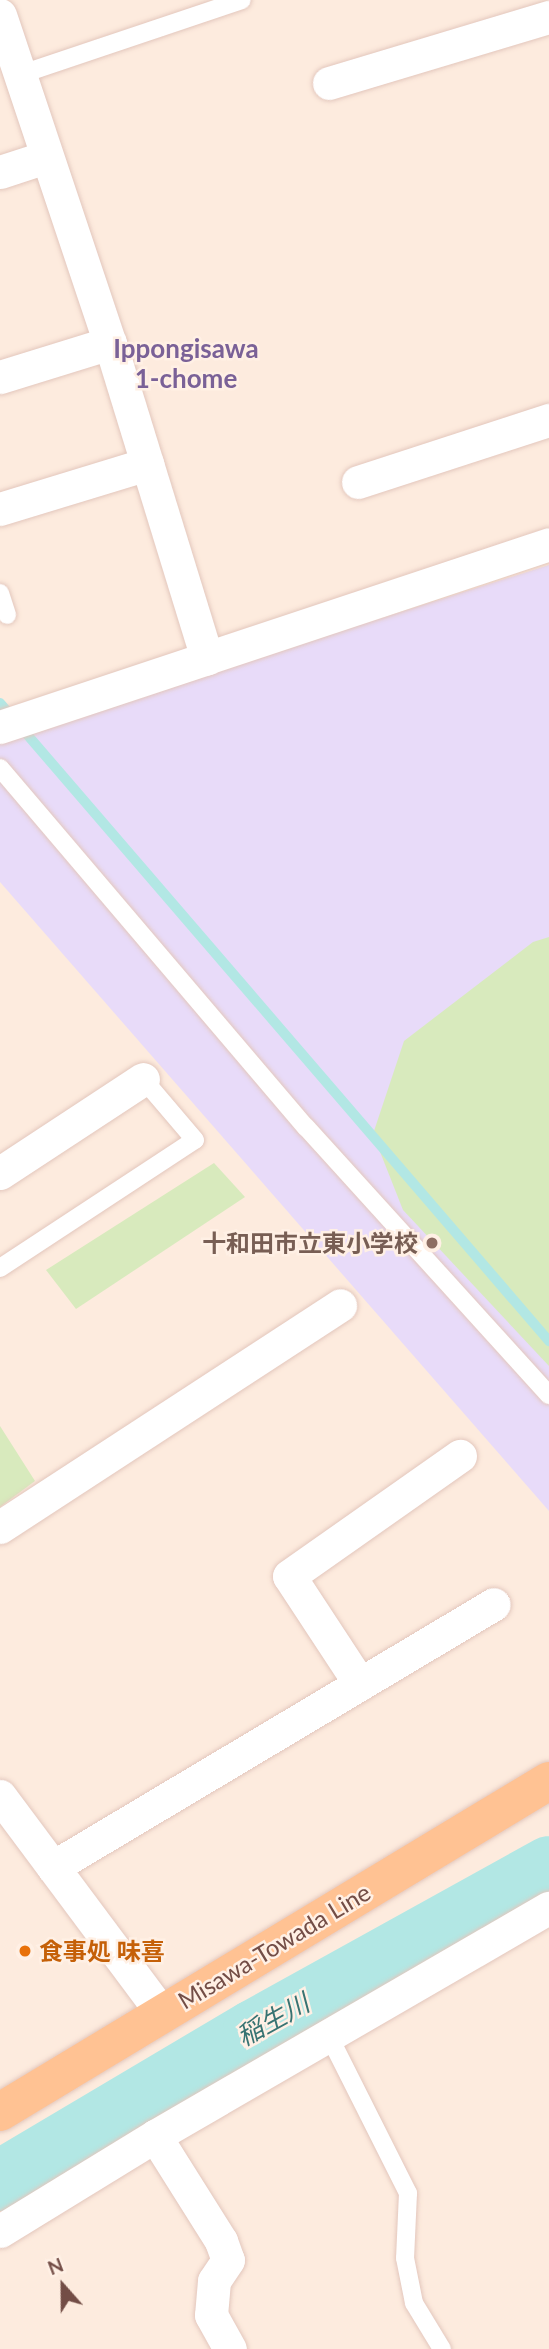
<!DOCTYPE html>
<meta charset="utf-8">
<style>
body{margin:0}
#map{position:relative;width:549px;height:2349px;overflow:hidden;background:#fdebde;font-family:Lato,"Noto Sans JP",sans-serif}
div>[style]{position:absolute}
.education>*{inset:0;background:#e8dbf9}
.green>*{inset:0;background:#d8eabd}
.stream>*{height:10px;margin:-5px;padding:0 5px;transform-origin:5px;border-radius:5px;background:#b2e7e4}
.river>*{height:61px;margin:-30.5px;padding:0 30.5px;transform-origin:30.5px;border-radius:30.5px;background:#b2e7e4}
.roads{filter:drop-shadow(0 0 2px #e3c7bd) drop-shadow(0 0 2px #e3c7bd)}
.service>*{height:18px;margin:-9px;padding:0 9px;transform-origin:9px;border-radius:9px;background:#fff}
.minor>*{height:33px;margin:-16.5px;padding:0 16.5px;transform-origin:16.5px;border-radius:16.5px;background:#fff}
.primary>*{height:38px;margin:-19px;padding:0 19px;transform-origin:19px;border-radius:19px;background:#ffc293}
.dots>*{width:19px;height:19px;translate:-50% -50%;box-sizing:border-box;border:4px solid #fff0e5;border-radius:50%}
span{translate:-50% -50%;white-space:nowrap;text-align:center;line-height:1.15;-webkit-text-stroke:5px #fff0e5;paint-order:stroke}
.education-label{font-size:24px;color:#785e54;font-weight:700}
.right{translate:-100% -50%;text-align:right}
.street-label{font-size:24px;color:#734d46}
.food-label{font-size:24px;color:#c56008;font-weight:700}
.left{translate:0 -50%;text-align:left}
.neighbourhood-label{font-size:26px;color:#7a6197;font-weight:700}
.water-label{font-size:26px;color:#377372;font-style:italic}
.north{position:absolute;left:28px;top:2251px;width:70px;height:70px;-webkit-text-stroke:5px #fff0e5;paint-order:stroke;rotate:339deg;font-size:19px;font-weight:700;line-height:28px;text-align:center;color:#734d46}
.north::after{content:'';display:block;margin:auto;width:24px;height:32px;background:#734d46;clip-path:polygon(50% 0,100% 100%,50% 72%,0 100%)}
</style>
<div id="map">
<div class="education">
<div style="clip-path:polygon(549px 565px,549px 1511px,0 882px,0 739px)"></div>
</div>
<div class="green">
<div style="clip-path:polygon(549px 937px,549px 1366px,403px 1210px,373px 1134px,404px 1041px,533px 942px)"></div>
<div style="clip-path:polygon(214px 1163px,245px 1197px,76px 1309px,46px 1270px)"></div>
<div style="clip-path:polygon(0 1426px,35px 1481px,0 1507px)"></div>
</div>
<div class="stream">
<div style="left:0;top:703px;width:842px;rotate:49.29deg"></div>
</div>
<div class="river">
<div style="left:0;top:2180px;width:294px;rotate:-30.7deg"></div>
<div style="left:253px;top:2030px;width:338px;rotate:-29deg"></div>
</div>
<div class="roads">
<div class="service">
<div style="left:19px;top:75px;width:235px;rotate:-18.6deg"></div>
<div style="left:0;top:593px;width:23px;rotate:72deg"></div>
<div style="left:0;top:768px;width:472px;rotate:49.6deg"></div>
<div style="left:306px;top:1127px;width:362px;rotate:47.8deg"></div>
<div style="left:0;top:1268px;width:233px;rotate:-33.3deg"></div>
<div style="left:195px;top:1140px;width:80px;rotate:-130.4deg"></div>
<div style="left:329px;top:2036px;width:176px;rotate:63.3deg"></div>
<div style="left:408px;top:2193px;width:65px;rotate:92.6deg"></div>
<div style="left:405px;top:2258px;width:46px;rotate:78.7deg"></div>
<div style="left:414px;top:2303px;width:54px;rotate:58.7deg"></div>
</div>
<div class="minor">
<div style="left:0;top:15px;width:346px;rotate:71.5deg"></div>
<div style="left:110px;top:343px;width:330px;rotate:72.9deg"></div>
<div style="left:207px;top:658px;width:360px;rotate:-18.4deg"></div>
<div style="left:329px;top:83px;width:230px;rotate:-16.7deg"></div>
<div style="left:0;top:172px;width:48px;rotate:-18.1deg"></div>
<div style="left:0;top:377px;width:115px;rotate:-17.2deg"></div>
<div style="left:358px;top:482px;width:201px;rotate:-18deg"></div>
<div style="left:0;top:509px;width:154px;rotate:-17deg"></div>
<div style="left:0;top:727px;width:218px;rotate:-18.4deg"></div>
<div style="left:0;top:1173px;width:171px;rotate:-33.3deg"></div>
<div style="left:0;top:1527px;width:406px;rotate:-33.1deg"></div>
<div style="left:360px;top:1684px;width:129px;rotate:-123.3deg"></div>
<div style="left:289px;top:1576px;width:209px;rotate:-35.1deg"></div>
<div style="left:0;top:1796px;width:271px;rotate:53.3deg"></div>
<div style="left:53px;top:1867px;width:513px;rotate:-30.81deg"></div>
<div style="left:155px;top:2136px;width:124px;rotate:57.8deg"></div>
<div style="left:221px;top:2241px;width:20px;rotate:70deg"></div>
<div style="left:228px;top:2260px;width:25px;rotate:124deg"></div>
<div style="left:214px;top:2281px;width:34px;rotate:95deg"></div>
<div style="left:211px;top:2315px;width:39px;rotate:61deg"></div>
<div style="left:0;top:2231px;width:182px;rotate:-31.5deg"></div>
<div style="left:155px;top:2136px;width:455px;rotate:-30.1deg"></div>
</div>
<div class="primary">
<div style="left:0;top:2112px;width:641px;rotate:-31.09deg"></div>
</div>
</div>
<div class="dots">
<div style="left:432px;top:1243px;background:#8d6e63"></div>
<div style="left:25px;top:1951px;background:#e8710a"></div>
</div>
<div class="education-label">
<span class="right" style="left:418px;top:1243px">十和田市立東小学校</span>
</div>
<div class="street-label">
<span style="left:274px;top:1946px;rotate:-31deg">Misawa-Towada Line</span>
</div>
<div class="food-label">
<span class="left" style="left:39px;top:1951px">食事処 味喜</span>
</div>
<div class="neighbourhood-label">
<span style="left:186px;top:364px">Ippongisawa<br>1-chome</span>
</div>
<div class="water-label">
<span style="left:273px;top:2020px;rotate:-29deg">稲生川</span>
</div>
<div class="north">N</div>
</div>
